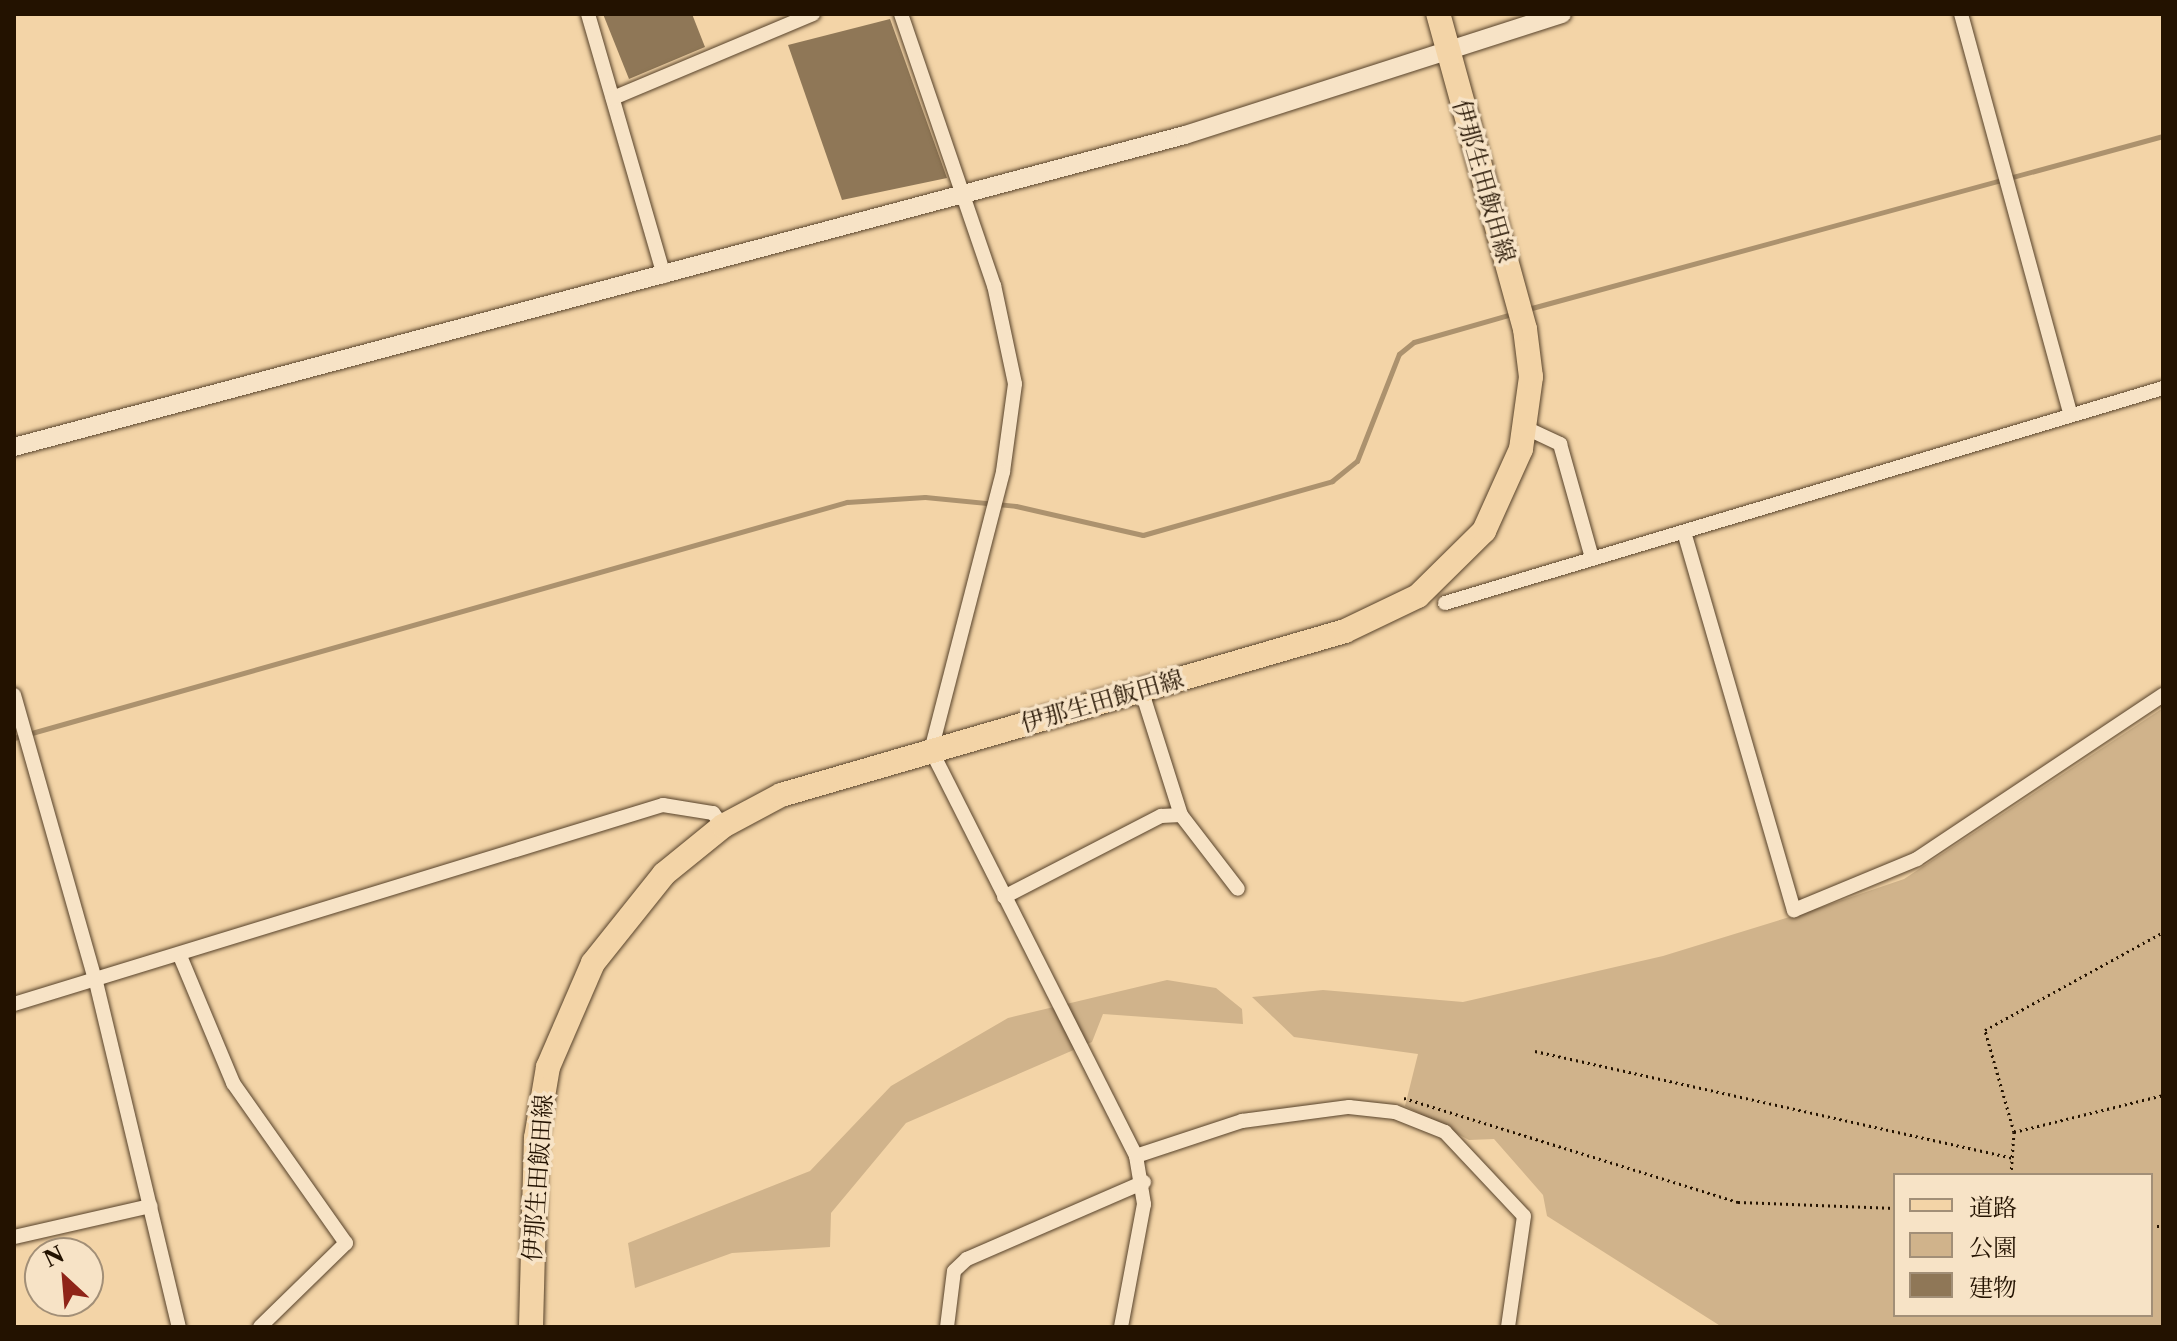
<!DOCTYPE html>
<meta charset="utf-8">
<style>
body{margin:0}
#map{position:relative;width:2177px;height:1341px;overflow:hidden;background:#f3d4a7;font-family:"Libre Caslon Text","Noto Serif JP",serif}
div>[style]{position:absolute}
.green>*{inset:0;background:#d0b38b}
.stream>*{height:5px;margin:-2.5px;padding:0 2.5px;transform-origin:2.5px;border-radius:2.5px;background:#ac926e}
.building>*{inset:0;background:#8f7757}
.path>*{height:3px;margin-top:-1.5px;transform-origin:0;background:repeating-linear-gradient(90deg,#231200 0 2px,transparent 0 6px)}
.roads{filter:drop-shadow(0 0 2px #57422a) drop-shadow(0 0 2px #57422a)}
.minor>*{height:14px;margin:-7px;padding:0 7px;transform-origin:7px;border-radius:7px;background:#f7e3c6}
.tertiary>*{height:18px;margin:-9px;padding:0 9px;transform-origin:9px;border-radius:9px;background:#f7e3c6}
.primary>*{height:24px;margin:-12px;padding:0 12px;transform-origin:12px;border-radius:12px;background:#f3d4a7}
span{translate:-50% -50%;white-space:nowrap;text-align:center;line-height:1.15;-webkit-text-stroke:7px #f7e3c6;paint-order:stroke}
.street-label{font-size:24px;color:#231200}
.frame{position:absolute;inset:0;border:16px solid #231200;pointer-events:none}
.legend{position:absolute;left:1893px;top:1173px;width:260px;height:144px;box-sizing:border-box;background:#f7e3c6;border:2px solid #a28f77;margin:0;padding:10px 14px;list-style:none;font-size:24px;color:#231200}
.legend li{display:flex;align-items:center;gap:16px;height:40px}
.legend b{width:40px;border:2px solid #a28f77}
.north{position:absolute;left:24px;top:1237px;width:80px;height:80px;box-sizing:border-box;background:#f7e3c6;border:2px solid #a28f77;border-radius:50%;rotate:334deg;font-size:22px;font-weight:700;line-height:32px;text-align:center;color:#231200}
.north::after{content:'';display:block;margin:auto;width:28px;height:36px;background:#8f2418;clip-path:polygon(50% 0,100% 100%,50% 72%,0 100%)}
</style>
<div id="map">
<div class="green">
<div style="clip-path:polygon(evenodd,2163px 708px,2163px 1327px,1722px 1327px,1547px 1216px,1543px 1195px,1494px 1139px,1469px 1140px,1405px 1106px,1418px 1054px,1294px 1037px,1252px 997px,1323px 990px,1463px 1002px,1663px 956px,1822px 907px,1904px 879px,2163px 708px,1895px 1175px,2151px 1175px,2151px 1315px,1895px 1315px,1895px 1175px)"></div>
<div style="clip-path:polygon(1167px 980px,1216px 988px,1242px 1009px,1243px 1024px,1103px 1014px,1092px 1042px,906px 1123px,831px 1213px,830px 1247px,732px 1253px,635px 1288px,628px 1243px,810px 1171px,891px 1086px,1008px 1018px)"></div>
</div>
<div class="stream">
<div style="left:1528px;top:309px;width:658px;rotate:-15.24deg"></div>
<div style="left:14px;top:738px;width:866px;rotate:-15.82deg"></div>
<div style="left:847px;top:502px;width:78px;rotate:-3.7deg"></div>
<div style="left:925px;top:497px;width:91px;rotate:5.6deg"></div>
<div style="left:1016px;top:506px;width:130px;rotate:12.9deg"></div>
<div style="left:1143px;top:535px;width:197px;rotate:-15.9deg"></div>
<div style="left:1332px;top:481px;width:32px;rotate:-39deg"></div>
<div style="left:1357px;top:461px;width:115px;rotate:-68.6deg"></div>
<div style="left:1399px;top:354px;width:19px;rotate:-39deg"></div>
<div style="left:1414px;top:342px;width:105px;rotate:-16deg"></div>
</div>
<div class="building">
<div style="clip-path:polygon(603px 14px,692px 14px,705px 47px,629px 79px)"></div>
<div style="clip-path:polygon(890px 19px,947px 178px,842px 200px,788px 45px)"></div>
</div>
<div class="path">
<div style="left:1535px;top:1051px;width:489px;rotate:12.6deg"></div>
<div style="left:1404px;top:1098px;width:350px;rotate:17.3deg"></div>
<div style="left:1738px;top:1202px;width:157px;rotate:2.2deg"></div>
<div style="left:2014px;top:1132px;width:106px;rotate:-105.9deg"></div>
<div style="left:1985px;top:1030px;width:203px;rotate:-28.8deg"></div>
<div style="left:2011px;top:1175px;width:43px;rotate:-86deg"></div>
<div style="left:2014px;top:1132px;width:154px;rotate:-13.9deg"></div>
<div style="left:2151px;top:1226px;width:12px"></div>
</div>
<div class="roads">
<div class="minor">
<div style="left:588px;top:14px;width:273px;rotate:73.8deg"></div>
<div style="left:901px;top:14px;width:287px;rotate:71.1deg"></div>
<div style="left:994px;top:285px;width:101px;rotate:78deg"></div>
<div style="left:1015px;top:384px;width:89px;rotate:97.8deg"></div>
<div style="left:1003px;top:472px;width:287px;rotate:104.5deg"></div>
<div style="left:931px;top:750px;width:455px;rotate:63.2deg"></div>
<div style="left:1136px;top:1156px;width:49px;rotate:80.5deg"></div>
<div style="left:1144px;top:1204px;width:125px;rotate:100.6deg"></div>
<div style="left:1961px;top:14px;width:414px;rotate:74.7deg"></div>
<div style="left:613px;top:98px;width:217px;rotate:-22.8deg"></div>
<div style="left:1526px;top:428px;width:38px;rotate:25deg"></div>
<div style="left:1560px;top:444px;width:118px;rotate:74.3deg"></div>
<div style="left:1684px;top:532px;width:394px;rotate:73.8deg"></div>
<div style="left:1794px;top:910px;width:133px;rotate:-22.5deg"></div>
<div style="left:1917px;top:859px;width:296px;rotate:-33.7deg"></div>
<div style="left:1445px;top:603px;width:749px;rotate:-16.67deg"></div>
<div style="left:1141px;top:689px;width:132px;rotate:72.4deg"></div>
<div style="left:1181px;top:815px;width:93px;rotate:52.4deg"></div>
<div style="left:14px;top:695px;width:298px;rotate:74.1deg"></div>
<div style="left:96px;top:982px;width:355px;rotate:76.5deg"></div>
<div style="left:1004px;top:897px;width:177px;rotate:-27.3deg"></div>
<div style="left:1161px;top:816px;width:20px;rotate:-3deg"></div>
<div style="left:180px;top:956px;width:138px;rotate:67.3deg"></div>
<div style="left:233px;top:1083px;width:196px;rotate:54.8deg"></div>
<div style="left:346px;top:1243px;width:120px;rotate:135.7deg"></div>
<div style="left:14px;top:1004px;width:679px;rotate:-17.05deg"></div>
<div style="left:663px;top:805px;width:51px;rotate:9.1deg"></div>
<div style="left:713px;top:813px;width:16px;rotate:52deg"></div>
<div style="left:1136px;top:1156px;width:112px;rotate:-18.3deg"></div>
<div style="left:1242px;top:1121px;width:108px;rotate:-7.5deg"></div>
<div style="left:1349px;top:1107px;width:46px;rotate:6.2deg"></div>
<div style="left:1395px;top:1112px;width:54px;rotate:21.8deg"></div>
<div style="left:1445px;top:1132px;width:115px;rotate:46.8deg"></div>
<div style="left:1524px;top:1216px;width:112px;rotate:98.2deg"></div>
<div style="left:14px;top:1237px;width:140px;rotate:-12.8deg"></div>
<div style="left:947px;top:1327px;width:56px;rotate:-82.9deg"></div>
<div style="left:954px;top:1271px;width:18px;rotate:-43deg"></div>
<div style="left:967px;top:1259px;width:193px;rotate:-23.5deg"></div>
</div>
<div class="tertiary">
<div style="left:14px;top:447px;width:1212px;rotate:-14.92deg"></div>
<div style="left:1185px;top:135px;width:396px;rotate:-17.8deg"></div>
</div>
<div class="primary">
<div style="left:531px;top:1327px;width:189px;rotate:-88.5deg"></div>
<div style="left:536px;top:1138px;width:72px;rotate:-80.4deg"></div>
<div style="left:548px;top:1067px;width:113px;rotate:-66.6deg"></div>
<div style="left:593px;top:963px;width:114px;rotate:-51.4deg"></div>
<div style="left:664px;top:874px;width:76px;rotate:-39.1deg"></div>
<div style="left:723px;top:826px;width:66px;rotate:-28.1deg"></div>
<div style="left:781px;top:795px;width:587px;rotate:-16.21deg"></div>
<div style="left:1345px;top:631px;width:81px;rotate:-25.6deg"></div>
<div style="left:1418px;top:596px;width:93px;rotate:-44.6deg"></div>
<div style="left:1484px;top:531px;width:90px;rotate:-65.7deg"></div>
<div style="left:1521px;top:449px;width:73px;rotate:-82.1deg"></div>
<div style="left:1531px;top:377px;width:48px;rotate:-97.1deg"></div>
<div style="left:1525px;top:329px;width:327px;rotate:-105.4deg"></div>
</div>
</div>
<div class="street-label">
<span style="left:1484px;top:181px;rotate:74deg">伊那生田飯田線</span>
<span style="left:1102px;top:701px;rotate:-16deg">伊那生田飯田線</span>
<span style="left:538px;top:1178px;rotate:-86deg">伊那生田飯田線</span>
</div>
<div class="frame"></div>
<ul class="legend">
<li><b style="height:10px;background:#f3d4a7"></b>道路</li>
<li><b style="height:22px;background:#d0b38b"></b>公園</li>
<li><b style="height:22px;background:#8f7757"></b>建物</li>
</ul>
<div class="north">N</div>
</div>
